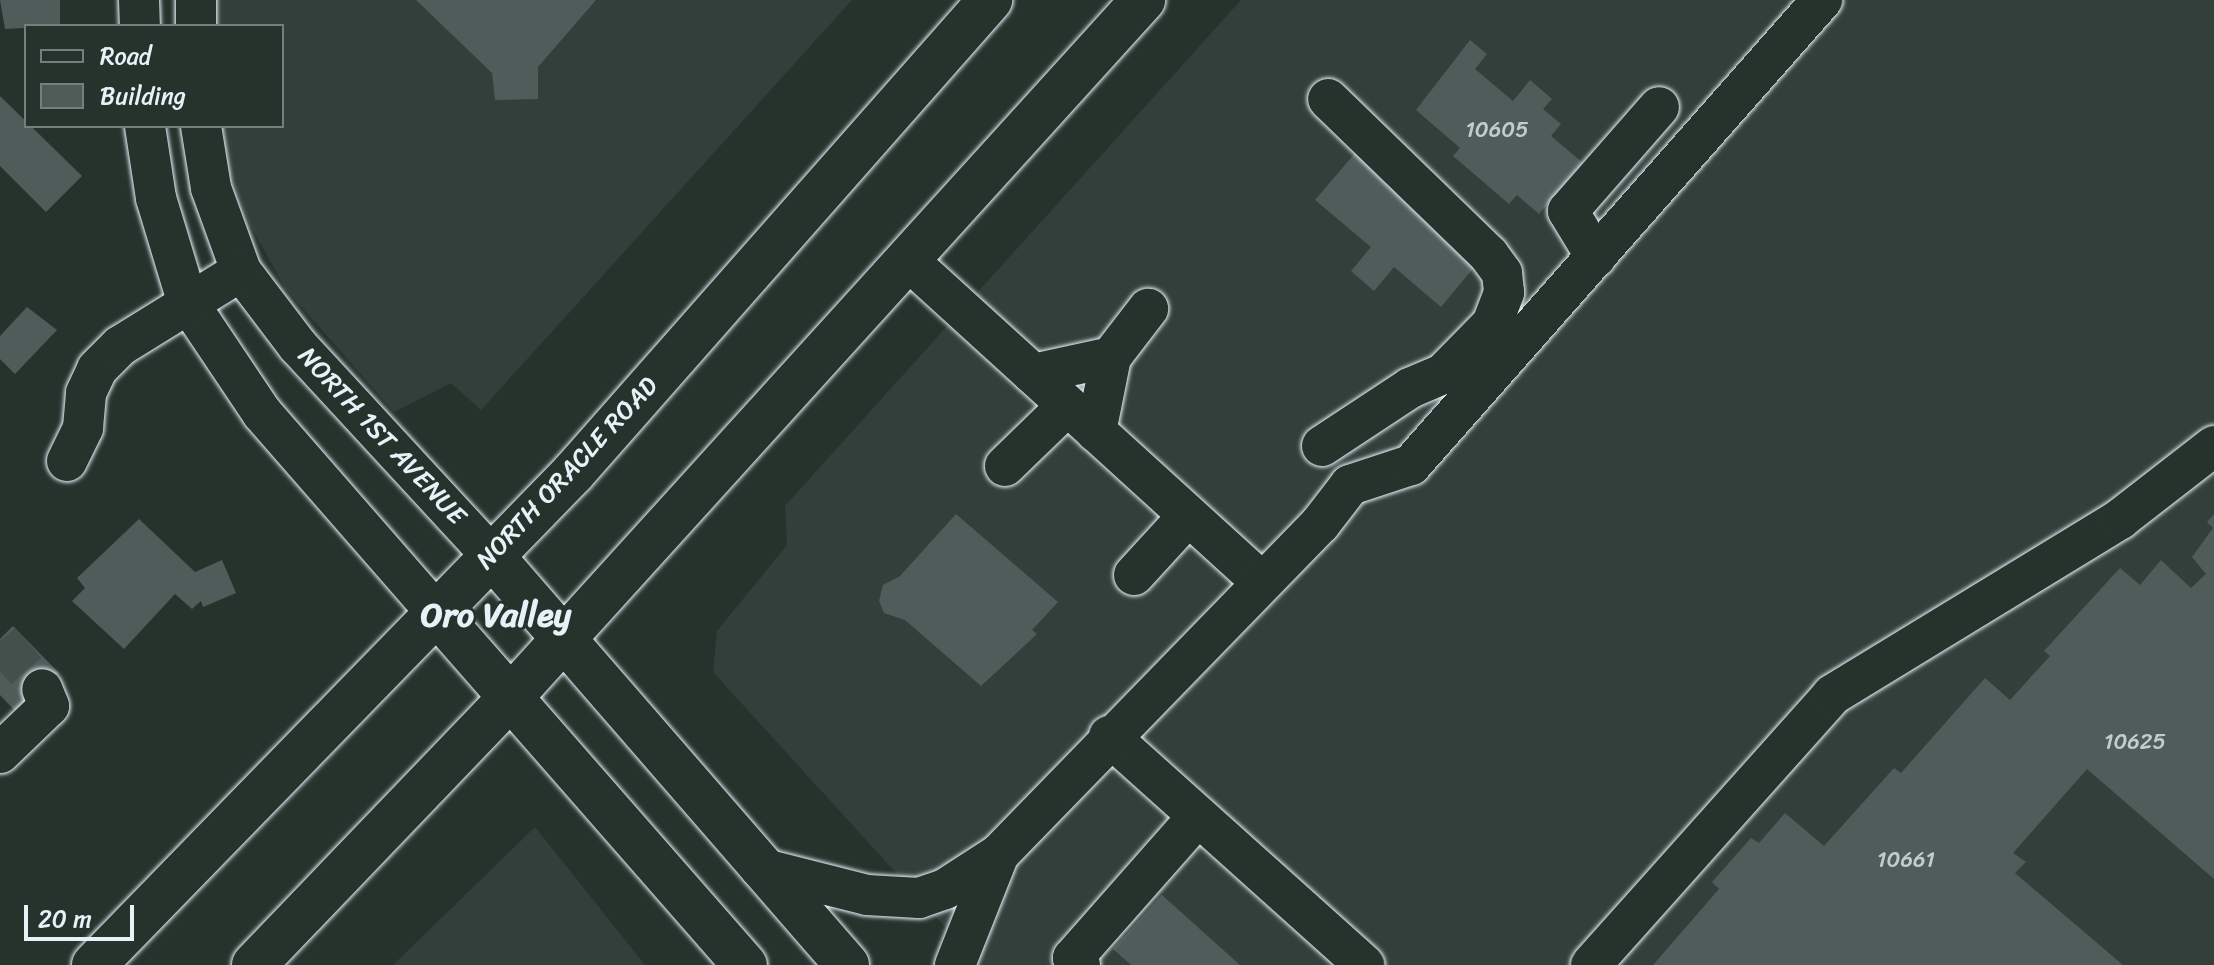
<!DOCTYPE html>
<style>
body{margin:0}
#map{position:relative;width:2214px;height:965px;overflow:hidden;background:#26332d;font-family:Sriracha,sans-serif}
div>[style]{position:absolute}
.built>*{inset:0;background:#333f3a}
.building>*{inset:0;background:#505c59}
.minor-tunnel>*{height:40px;margin-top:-20px;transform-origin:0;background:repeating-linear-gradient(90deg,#43504b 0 40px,transparent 0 60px)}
.roads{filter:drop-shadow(0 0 2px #e8f1f8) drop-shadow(0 0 2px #e8f1f8)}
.minor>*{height:40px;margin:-20px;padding:0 20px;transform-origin:20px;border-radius:20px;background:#26332d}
.major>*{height:44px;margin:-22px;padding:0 22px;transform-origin:22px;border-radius:22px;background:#26332d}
.highway>*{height:44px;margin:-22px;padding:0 22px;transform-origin:22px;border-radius:22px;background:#26332d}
span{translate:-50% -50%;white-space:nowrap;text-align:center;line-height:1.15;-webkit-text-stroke:6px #26332d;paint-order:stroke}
.number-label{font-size:22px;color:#c2ccd0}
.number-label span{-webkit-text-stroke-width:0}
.street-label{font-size:26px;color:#e8f1f8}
.district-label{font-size:34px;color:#e8f1f8;font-weight:700}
.legend{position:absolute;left:24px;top:24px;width:260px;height:104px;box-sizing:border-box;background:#26332d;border:2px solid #747f7e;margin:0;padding:10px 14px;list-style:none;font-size:24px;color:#e8f1f8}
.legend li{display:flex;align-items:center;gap:16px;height:40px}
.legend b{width:40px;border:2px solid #747f7e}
.scale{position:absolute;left:24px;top:905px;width:110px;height:36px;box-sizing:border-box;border:4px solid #e8f1f8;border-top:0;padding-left:10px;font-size:24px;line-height:28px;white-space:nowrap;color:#e8f1f8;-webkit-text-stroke:6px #26332d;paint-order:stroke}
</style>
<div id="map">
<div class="built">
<div style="clip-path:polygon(217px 0,852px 0,481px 410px,451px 383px,394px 412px,285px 288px,250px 225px,230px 172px,222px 126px,282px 126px,282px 26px,217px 26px)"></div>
<div style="clip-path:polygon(1241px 0,2214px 0,2214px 965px,980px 965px,713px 672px,717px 631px,787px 545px,785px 506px)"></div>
<div style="clip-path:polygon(535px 827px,645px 965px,393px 965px)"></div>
</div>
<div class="building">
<div style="clip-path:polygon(0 0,60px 0,60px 26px,5px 29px)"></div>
<div style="clip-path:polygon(416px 0,596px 0,538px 67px,538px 99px,495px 100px,492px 73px)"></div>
<div style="clip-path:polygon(1470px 40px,1487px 54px,1475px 69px,1513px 101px,1530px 80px,1552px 99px,1543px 109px,1561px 124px,1551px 136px,1583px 163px,1539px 214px,1517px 195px,1509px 204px,1453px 156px,1460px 148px,1416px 110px)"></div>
<div style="clip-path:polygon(0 96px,82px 176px,46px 212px,0 166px)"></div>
<div style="clip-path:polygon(1356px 152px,1481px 259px,1441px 307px,1394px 267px,1374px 291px,1351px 271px,1371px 247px,1315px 200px)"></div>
<div style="clip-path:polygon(27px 307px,57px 330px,15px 374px,0 359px,0 336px)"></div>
<div style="clip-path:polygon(956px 514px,1058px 602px,1032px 630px,1037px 634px,981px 686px,905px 620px,884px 613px,879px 601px,883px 585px,900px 576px)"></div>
<div style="clip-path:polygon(2214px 514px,2214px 879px,2087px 769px,2013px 853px,2026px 862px,2015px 873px,2123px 965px,1653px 965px,1719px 889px,1712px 882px,1751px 838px,1759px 843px,1785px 813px,1824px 846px,1894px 768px,1901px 773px,1985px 678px,2010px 700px,2050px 656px,2044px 651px,2120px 568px,2140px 585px,2161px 560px,2191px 588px,2206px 574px,2192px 557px,2213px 528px,2207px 522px)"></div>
<div style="clip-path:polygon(139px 519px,195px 572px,222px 560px,236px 593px,203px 607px,201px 601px,192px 609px,175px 594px,124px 649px,72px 601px,85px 588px,77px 578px)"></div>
<div style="clip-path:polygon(13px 626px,59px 673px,17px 713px,0 695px,0 639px)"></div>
<div style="clip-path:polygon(1162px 895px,1240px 965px,1131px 965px,1113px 949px)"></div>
</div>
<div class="minor-tunnel">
<div style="left:0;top:641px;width:64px;rotate:48.8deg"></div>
</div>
<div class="roads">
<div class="minor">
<div style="left:139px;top:0;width:26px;rotate:88deg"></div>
<div style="left:196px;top:0;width:26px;rotate:90deg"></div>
<div style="left:145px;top:126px;width:73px;rotate:81.3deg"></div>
<div style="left:156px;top:198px;width:108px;rotate:73.2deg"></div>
<div style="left:187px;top:301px;width:135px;rotate:56.2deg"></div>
<div style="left:262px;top:413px;width:262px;rotate:48.9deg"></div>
<div style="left:201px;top:126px;width:63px;rotate:80.8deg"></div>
<div style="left:211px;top:188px;width:88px;rotate:70.1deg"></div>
<div style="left:241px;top:271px;width:94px;rotate:52.8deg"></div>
<div style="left:298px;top:346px;width:284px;rotate:47.3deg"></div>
<div style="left:1596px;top:257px;width:54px;rotate:-121.3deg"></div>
<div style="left:1568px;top:211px;width:138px;rotate:-48.8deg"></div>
<div style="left:910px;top:262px;width:472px;rotate:42.3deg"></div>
<div style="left:1033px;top:374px;width:80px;rotate:-12.3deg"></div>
<div style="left:1096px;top:432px;width:76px;rotate:-78.7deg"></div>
<div style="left:1111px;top:357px;width:61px;rotate:-52.4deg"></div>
<div style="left:1322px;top:446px;width:105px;rotate:-33.4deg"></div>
<div style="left:1410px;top:388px;width:36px;rotate:-23deg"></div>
<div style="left:1443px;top:374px;width:70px;rotate:-45.6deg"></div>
<div style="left:1492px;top:324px;width:34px;rotate:-69deg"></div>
<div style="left:1504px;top:292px;width:19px;rotate:-96deg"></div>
<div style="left:1502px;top:273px;width:22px;rotate:-126deg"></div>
<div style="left:1489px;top:255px;width:224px;rotate:-135.9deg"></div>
<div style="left:67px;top:461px;width:37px;rotate:-64deg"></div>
<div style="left:83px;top:428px;width:35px;rotate:-85deg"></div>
<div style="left:86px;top:393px;width:26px;rotate:-65deg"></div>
<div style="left:97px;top:369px;width:33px;rotate:-45deg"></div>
<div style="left:120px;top:346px;width:142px;rotate:-31.8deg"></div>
<div style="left:1005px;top:466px;width:86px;rotate:-44.1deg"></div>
<div style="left:1134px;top:575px;width:80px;rotate:-47.5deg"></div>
<div style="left:1109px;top:736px;width:343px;rotate:41.9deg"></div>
<div style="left:0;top:753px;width:68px;rotate:-43.8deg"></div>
<div style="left:49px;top:706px;width:18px;rotate:-112deg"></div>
<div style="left:760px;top:868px;width:110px;rotate:14.2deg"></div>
<div style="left:867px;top:895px;width:52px;rotate:3.3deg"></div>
<div style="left:919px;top:898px;width:28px;rotate:-19deg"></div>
<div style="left:945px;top:889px;width:64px;rotate:-32.9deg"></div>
<div style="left:999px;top:854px;width:460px;rotate:-45.8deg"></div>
<div style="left:1320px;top:524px;width:49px;rotate:-52.4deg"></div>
<div style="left:1350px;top:485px;width:64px;rotate:-18.2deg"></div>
<div style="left:1411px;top:465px;width:621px;rotate:-48.53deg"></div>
<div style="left:955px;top:965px;width:119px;rotate:-68.4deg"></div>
<div style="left:1080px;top:965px;width:10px;rotate:-135deg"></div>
<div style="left:1073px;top:958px;width:189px;rotate:-48.6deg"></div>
<div style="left:1591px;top:965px;width:362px;rotate:-48.2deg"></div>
<div style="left:1832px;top:695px;width:338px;rotate:-31.4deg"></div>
<div style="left:2120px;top:519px;width:119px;rotate:-37.8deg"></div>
</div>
<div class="major">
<div style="left:491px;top:555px;width:543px;rotate:49.03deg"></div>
<div style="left:434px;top:610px;width:472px;rotate:48.8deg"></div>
</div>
<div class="highway">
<div style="left:94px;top:965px;width:687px;rotate:-45.77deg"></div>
<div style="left:573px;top:473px;width:631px;rotate:-48.6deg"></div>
<div style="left:254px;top:965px;width:368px;rotate:-46.2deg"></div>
<div style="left:509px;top:699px;width:944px;rotate:-47.79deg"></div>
</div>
</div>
<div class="number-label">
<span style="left:1497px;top:130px">10605</span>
<span style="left:2135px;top:742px">10625</span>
<span style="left:1906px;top:860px">10661</span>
</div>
<div class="street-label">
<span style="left:382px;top:436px;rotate:47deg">NORTH 1ST AVENUE</span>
<span style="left:567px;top:473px;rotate:-47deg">NORTH ORACLE ROAD</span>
</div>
<div class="district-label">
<span style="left:496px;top:616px">Oro Valley</span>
</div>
<ul class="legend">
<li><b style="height:10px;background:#26332d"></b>Road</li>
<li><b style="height:22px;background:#505c59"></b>Building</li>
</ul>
<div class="scale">20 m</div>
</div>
